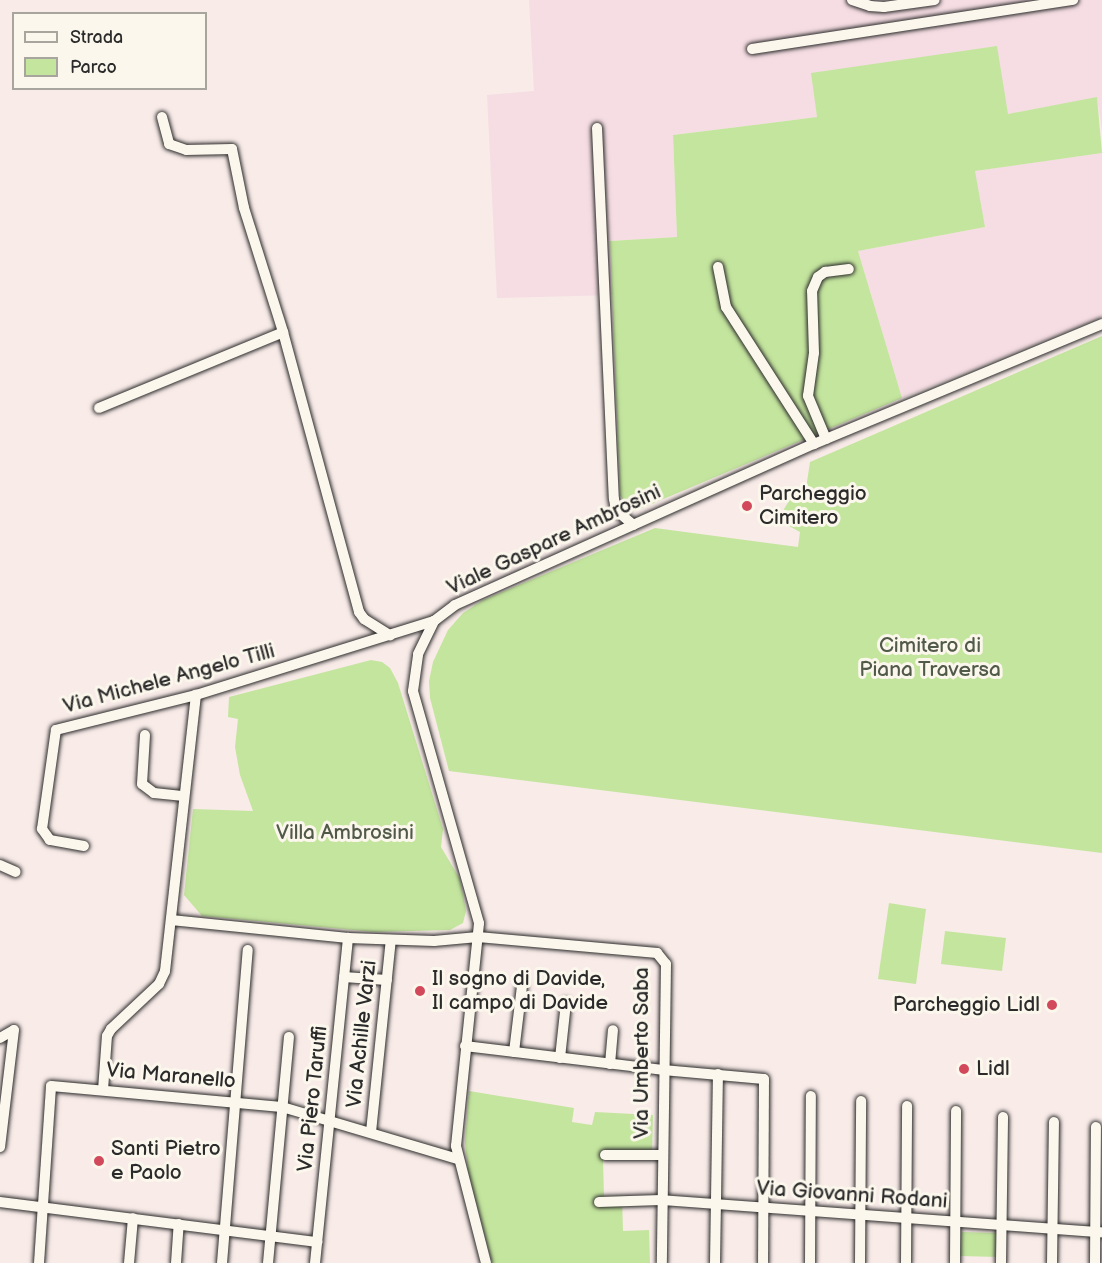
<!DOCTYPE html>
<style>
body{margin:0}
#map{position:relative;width:1102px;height:1263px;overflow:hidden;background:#f8ebe8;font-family:"Balsamiq Sans",sans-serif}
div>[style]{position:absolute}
.built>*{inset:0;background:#f5dde3}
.green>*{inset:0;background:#c4e59e}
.roads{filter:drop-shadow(0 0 2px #2b2b2b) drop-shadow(0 0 2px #2b2b2b)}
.minor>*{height:10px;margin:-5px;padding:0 5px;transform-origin:5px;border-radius:5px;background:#fbf7ec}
.dots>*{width:16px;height:16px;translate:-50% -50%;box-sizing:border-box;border:3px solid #fbf7ec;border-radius:50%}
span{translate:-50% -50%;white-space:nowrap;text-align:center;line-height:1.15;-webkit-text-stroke:6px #fbf7ec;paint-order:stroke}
.poi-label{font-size:21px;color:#2b2b2b}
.left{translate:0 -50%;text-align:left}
.right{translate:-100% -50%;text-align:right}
.street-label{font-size:21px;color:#2b2b2b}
.park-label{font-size:21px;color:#515a48}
.legend{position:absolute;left:12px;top:12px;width:195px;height:78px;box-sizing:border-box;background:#fbf7ec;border:2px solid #a8a59f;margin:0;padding:8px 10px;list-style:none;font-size:18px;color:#2b2b2b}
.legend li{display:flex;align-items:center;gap:12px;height:30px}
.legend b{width:30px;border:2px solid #a8a59f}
</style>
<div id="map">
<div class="built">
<div style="clip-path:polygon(529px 0,1102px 0,1102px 131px,1097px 98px,1008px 114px,812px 73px,817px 117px,673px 135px,677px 237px,610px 241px,612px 295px,497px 298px,487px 95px,534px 91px)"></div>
<div style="clip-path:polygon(1102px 153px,1102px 317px,902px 398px,858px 251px,985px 227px,974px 171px)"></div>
</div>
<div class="green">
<div style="clip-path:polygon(997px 46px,1008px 114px,1097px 97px,1102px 153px,975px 171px,985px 227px,858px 251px,902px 398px,635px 511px,627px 506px,620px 495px,610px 241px,677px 237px,673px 135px,817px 117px,811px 73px)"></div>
<div style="clip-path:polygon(1102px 336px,1102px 853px,449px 771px,430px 698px,429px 681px,433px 662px,448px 630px,463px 613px,483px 600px,655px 528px,798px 547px,800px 532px,789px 526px,784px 509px,792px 496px,805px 495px,810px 462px)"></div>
<div style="clip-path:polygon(371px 660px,382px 662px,390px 668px,398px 683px,443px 829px,441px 847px,460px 879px,466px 911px,463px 923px,450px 930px,374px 932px,202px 916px,184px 895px,193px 809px,253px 811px,240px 775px,235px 747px,238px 719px,228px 717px,229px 697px)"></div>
<div style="clip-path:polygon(889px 903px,926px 909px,916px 984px,878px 979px)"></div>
<div style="clip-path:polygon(945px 931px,1006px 938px,1002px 971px,941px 964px)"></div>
<div style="clip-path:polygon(469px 1091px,574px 1108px,572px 1122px,592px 1125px,595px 1112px,653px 1115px,652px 1155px,605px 1155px,603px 1161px,604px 1196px,622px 1196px,623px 1231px,649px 1230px,650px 1263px,492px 1263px,468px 1171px,465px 1142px)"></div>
<div style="clip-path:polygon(961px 1232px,998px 1233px,998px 1257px,960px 1256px)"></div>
</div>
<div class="roads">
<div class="minor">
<div style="left:852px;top:0;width:19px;rotate:18deg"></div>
<div style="left:870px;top:6px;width:14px;rotate:4deg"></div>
<div style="left:884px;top:7px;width:51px;rotate:-7.8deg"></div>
<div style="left:752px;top:49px;width:325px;rotate:-8.7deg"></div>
<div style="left:162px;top:117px;width:28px;rotate:75deg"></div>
<div style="left:169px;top:144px;width:18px;rotate:19deg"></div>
<div style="left:186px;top:150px;width:46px;rotate:-1.2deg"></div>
<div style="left:232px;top:149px;width:60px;rotate:78.5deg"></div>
<div style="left:244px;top:208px;width:130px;rotate:72.5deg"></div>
<div style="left:283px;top:332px;width:290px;rotate:74.8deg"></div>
<div style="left:359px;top:612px;width:9px;rotate:54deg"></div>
<div style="left:364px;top:619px;width:31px;rotate:32deg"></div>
<div style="left:597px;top:128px;width:371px;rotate:87.4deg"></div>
<div style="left:614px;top:499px;width:11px;rotate:80deg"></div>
<div style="left:616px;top:510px;width:23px;rotate:41deg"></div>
<div style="left:718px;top:267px;width:41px;rotate:78.7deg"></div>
<div style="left:726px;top:307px;width:163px;rotate:57.3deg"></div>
<div style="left:99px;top:408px;width:199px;rotate:-22.4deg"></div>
<div style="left:826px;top:439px;width:47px;rotate:-112.7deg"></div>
<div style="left:808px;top:396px;width:43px;rotate:-82.1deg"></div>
<div style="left:814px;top:353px;width:62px;rotate:-91.8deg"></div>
<div style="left:812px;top:291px;width:15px;rotate:-67deg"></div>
<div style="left:818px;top:277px;width:9px;rotate:-36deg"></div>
<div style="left:825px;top:272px;width:24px;rotate:-7deg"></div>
<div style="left:145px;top:735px;width:49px;rotate:93.5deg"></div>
<div style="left:142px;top:784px;width:15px;rotate:37deg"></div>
<div style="left:154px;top:793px;width:30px;rotate:6deg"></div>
<div style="left:84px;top:846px;width:35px;rotate:-170deg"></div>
<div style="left:50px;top:840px;width:14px;rotate:-126deg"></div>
<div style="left:42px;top:829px;width:100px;rotate:-82deg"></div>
<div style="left:56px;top:730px;width:144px;rotate:-14deg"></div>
<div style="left:196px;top:695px;width:249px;rotate:-17.3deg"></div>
<div style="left:0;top:865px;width:17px;rotate:24deg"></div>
<div style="left:171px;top:920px;width:178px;rotate:5.8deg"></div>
<div style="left:348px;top:938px;width:86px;rotate:2deg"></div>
<div style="left:434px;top:941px;width:44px;rotate:-5.2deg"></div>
<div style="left:478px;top:937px;width:180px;rotate:5.1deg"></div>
<div style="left:657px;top:953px;width:14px;rotate:51deg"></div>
<div style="left:666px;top:964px;width:299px;rotate:90.8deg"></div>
<div style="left:344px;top:977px;width:43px;rotate:4deg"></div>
<div style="left:0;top:1038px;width:16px;rotate:-30deg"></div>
<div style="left:14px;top:1030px;width:118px;rotate:96.8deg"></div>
<div style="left:465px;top:1046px;width:199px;rotate:6.9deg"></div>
<div style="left:663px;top:1070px;width:101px;rotate:5.1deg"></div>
<div style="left:764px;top:1079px;width:184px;rotate:90.3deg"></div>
<div style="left:514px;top:1052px;width:66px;rotate:-83.1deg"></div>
<div style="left:560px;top:1058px;width:55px;rotate:-83.8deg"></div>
<div style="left:610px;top:1064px;width:34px;rotate:-85deg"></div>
<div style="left:103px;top:1090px;width:54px;rotate:-85.8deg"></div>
<div style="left:107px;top:1036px;width:8px;rotate:-60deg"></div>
<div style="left:111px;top:1029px;width:66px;rotate:-43.2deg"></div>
<div style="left:159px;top:984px;width:14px;rotate:-65deg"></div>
<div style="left:165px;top:971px;width:278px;rotate:-83.6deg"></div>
<div style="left:371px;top:1132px;width:193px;rotate:-84.1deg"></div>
<div style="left:605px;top:1155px;width:57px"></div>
<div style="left:0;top:1202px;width:320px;rotate:7.2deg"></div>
<div style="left:599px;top:1202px;width:62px;rotate:-1.8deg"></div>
<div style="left:661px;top:1200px;width:442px;rotate:4.2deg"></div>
<div style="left:39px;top:1263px;width:177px;rotate:-86.1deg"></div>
<div style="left:51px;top:1086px;width:232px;rotate:5.2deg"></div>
<div style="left:282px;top:1107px;width:183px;rotate:16.5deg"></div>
<div style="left:129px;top:1263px;width:45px;rotate:-84.9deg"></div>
<div style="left:176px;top:1263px;width:39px;rotate:-86deg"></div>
<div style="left:222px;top:1263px;width:314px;rotate:-85.3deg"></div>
<div style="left:268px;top:1263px;width:227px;rotate:-84.7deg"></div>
<div style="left:315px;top:1263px;width:327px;rotate:-84.2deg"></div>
<div style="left:486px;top:1263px;width:121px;rotate:-104.4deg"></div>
<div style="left:456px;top:1146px;width:224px;rotate:-84.1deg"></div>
<div style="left:479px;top:923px;width:241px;rotate:-105.9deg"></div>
<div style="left:413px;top:691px;width:37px;rotate:-82deg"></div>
<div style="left:418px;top:654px;width:37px;rotate:-64deg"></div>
<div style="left:434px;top:621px;width:26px;rotate:-37deg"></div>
<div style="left:455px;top:605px;width:393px;rotate:-24.2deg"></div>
<div style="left:814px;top:444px;width:312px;rotate:-22.6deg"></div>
<div style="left:715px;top:1263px;width:189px;rotate:-89.1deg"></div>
<div style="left:810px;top:1263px;width:167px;rotate:-89.7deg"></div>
<div style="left:860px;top:1263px;width:162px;rotate:-89.6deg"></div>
<div style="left:906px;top:1263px;width:157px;rotate:-89.6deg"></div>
<div style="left:955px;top:1263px;width:152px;rotate:-89.6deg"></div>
<div style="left:1001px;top:1263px;width:146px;rotate:-89.2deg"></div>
<div style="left:1052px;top:1263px;width:141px;rotate:-89.2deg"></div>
<div style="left:1095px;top:1263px;width:136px;rotate:-89.6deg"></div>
</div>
</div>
<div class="dots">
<div style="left:747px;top:506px;background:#d1495b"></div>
<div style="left:420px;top:991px;background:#d1495b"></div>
<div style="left:1052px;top:1005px;background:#d1495b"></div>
<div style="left:964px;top:1069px;background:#d1495b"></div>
<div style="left:99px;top:1161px;background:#d1495b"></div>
</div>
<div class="poi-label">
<span class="left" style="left:759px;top:506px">Parcheggio<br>Cimitero</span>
<span class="left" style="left:432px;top:991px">Il sogno di Davide,<br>Il campo di Davide</span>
<span class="right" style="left:1040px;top:1005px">Parcheggio Lidl</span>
<span class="left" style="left:976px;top:1069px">Lidl</span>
<span class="left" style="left:111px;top:1161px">Santi Pietro<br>e Paolo</span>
</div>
<div class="street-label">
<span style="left:554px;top:540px;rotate:-25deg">Viale Gaspare Ambrosini</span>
<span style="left:169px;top:679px;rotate:-15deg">Via Michele Angelo Tilli</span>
<span style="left:362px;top:1034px;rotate:-84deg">Via Achille Varzi</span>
<span style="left:642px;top:1053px;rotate:-90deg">Via Umberto Saba</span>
<span style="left:171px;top:1076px;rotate:5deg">Via Maranello</span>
<span style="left:313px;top:1099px;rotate:-84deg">Via Piero Taruffi</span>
<span style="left:852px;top:1195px;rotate:4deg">Via Giovanni Rodani</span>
</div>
<div class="park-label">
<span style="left:930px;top:658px">Cimitero di<br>Piana Traversa</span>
<span style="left:345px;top:833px">Villa Ambrosini</span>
</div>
<ul class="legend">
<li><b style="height:8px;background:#fbf7ec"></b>Strada</li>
<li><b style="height:16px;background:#c4e59e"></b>Parco</li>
</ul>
</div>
